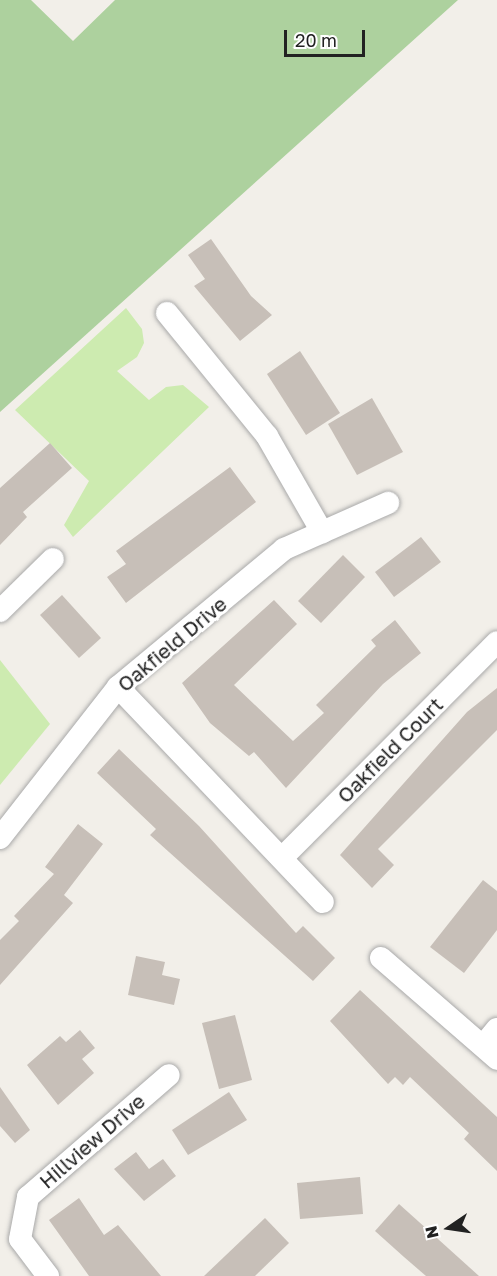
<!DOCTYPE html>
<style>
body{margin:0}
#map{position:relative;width:497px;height:1276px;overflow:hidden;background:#f2efe9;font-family:"Golos Text",sans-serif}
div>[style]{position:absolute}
.grass>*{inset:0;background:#cdebb0}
.forest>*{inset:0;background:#add19e}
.building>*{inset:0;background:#c7bfb8}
.roads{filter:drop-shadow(0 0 2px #a9a9a9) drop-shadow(0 0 2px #a9a9a9)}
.minor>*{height:22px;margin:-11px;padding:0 11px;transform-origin:11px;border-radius:11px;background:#fff}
span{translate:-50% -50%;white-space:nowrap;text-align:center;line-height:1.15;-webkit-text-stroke:6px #fff;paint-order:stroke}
.street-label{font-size:20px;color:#222}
.north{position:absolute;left:419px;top:1198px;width:60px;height:60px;-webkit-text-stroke:4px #fff;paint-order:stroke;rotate:257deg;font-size:16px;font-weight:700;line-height:24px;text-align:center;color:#222}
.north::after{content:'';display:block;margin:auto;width:21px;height:27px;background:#222;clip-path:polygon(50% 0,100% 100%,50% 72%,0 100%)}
.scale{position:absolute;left:284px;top:30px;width:81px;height:27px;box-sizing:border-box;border:3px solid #222;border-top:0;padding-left:8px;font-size:18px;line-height:21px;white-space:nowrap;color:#222;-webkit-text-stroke:4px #fff;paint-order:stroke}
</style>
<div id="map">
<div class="grass">
<div style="clip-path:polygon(126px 308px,142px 329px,144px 343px,137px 357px,117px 371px,149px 400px,166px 387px,183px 385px,209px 407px,73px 537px,64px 525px,89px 481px,15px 410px)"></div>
<div style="clip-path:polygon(0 660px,50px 724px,0 785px)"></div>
</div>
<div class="forest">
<div style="clip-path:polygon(0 0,31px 0,73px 41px,115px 0,458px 0,0 412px)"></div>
</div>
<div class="building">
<div style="clip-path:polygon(211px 239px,251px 296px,272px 315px,240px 341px,194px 286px,205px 279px,188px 255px)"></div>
<div style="clip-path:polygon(300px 351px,340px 413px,306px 435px,267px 374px)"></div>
<div style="clip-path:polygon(372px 398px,403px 452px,357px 475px,328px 424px)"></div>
<div style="clip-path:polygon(50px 443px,72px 468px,23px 512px,27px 517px,0 545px,0 488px)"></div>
<div style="clip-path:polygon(230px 467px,256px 502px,126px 603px,107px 577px,126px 564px,116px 551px)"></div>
<div style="clip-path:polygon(421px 537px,441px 562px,394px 597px,375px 572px)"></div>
<div style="clip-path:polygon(343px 555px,365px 577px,321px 623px,298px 601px)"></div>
<div style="clip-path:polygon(62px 595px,101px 638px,79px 658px,40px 615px)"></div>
<div style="clip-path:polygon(274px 600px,297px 624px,234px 685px,293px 741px,324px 713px,316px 705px,376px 646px,371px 640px,395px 620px,421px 653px,383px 684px,286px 788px,254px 752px,249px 756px,210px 723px,182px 683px)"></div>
<div style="clip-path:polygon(497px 688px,497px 730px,378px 849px,394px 865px,372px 888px,340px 855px,467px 712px)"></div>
<div style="clip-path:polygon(119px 749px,199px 826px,296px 933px,303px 926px,335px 958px,313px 981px,150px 835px,156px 829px,97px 773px)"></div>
<div style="clip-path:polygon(78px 824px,103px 844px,64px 895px,73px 903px,0 985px,0 940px,19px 921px,14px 916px,54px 874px,45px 867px)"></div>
<div style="clip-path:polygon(483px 880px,497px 891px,497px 930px,464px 973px,430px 947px)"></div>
<div style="clip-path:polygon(136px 956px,165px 962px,162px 975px,180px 979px,174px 1005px,128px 995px)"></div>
<div style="clip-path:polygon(360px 990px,497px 1117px,497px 1171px,464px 1139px,469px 1133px,410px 1077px,403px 1085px,395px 1077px,388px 1084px,330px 1021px)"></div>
<div style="clip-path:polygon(235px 1015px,252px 1080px,219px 1089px,202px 1023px)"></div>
<div style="clip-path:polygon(80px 1030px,95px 1048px,82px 1059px,94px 1073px,58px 1105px,27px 1065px,60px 1036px,66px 1042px)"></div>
<div style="clip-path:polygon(0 1087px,30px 1130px,15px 1143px,0 1126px)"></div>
<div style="clip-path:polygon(229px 1092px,247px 1120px,188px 1155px,172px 1130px)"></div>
<div style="clip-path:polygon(136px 1152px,149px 1169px,163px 1159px,176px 1176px,144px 1201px,114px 1169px)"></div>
<div style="clip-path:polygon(360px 1177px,363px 1214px,300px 1219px,297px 1183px)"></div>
<div style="clip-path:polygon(79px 1198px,104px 1235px,118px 1225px,161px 1276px,89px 1276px,49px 1220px)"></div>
<div style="clip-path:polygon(399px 1204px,428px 1230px,479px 1276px,426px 1276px,404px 1257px,375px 1231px)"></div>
<div style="clip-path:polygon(265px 1218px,289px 1243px,255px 1276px,204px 1276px)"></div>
</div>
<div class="roads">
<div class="minor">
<div style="left:167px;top:313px;width:159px;rotate:50.9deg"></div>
<div style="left:267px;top:436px;width:111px;rotate:60.2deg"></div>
<div style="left:0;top:611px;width:74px;rotate:-44.5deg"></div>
<div style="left:118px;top:687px;width:297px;rotate:46.4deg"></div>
<div style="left:0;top:838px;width:192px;rotate:-52deg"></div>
<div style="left:118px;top:687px;width:216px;rotate:-39.7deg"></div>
<div style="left:284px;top:549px;width:114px;rotate:-23.9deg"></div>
<div style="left:283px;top:857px;width:303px;rotate:-45.1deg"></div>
<div style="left:381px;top:958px;width:154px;rotate:41deg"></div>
<div style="left:483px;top:1046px;width:22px;rotate:-51deg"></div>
<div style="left:48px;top:1276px;width:46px;rotate:-127.1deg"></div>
<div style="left:20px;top:1239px;width:43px;rotate:-79.2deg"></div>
<div style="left:28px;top:1197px;width:186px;rotate:-40.9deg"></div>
</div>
</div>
<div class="street-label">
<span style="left:172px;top:644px;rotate:-40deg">Oakfield Drive</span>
<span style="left:390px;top:750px;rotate:-45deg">Oakfield Court</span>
<span style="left:92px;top:1141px;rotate:-41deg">Hillview Drive</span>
</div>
<div class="north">N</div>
<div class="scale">20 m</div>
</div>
